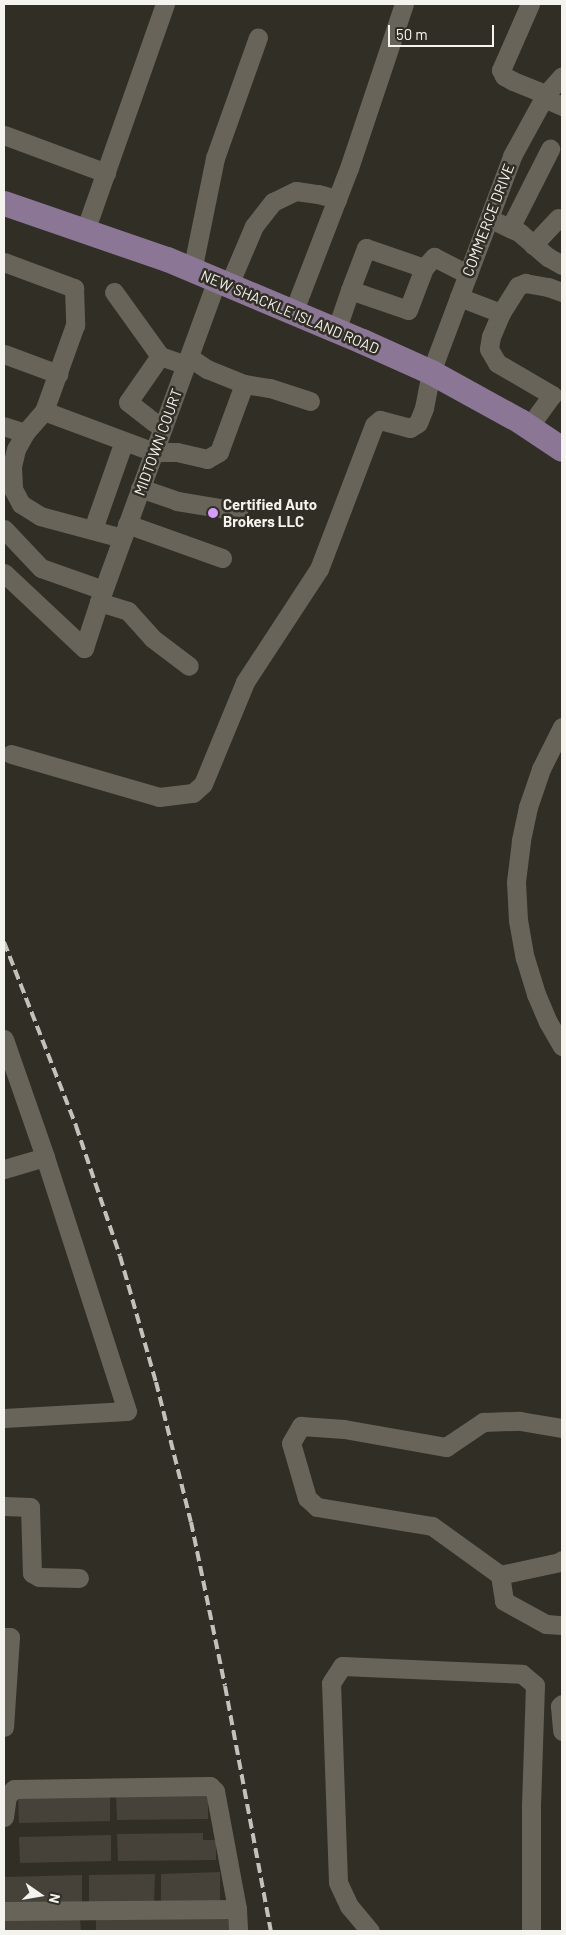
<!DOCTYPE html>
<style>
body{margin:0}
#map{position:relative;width:566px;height:1935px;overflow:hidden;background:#312e25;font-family:Barlow,sans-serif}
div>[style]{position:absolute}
.building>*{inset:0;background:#464239}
.minor>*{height:19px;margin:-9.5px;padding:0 9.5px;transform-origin:9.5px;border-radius:9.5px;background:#68645a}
.major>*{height:25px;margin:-12.5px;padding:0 12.5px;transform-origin:12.5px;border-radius:12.5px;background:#8b7695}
.rail>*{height:4px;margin-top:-2px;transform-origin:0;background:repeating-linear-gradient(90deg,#c3c1bb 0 10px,transparent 0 15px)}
.dots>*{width:14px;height:14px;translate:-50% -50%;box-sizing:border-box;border:2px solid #312e25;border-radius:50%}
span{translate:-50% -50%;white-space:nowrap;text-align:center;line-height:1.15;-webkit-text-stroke:5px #312e25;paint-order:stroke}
.street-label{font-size:15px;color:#f5f3ee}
.poi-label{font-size:15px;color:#f5f3ee;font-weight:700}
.left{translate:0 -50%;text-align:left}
.frame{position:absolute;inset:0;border:5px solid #f5f3ee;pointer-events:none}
.north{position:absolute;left:15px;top:1870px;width:50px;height:50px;-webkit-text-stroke:4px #312e25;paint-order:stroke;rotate:103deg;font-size:14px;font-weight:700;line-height:20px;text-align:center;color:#f5f3ee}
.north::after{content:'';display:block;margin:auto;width:18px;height:22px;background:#f5f3ee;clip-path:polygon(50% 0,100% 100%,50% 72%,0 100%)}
.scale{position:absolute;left:388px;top:25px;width:106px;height:22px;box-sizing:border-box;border:2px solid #f5f3ee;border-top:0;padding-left:6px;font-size:15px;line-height:18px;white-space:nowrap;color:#f5f3ee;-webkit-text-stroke:4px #312e25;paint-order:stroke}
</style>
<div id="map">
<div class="building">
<div style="clip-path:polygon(208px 1793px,208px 1819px,117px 1820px,116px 1794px)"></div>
<div style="clip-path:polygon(110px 1794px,110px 1821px,19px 1823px,18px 1796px)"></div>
<div style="clip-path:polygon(203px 1833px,203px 1840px,216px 1840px,216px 1860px,118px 1861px,117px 1834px)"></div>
<div style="clip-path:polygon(111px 1835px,111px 1861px,20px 1863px,19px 1837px)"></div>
<div style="clip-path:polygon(220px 1872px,220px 1903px,161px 1904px,161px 1874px)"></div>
<div style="clip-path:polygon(155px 1874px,154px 1904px,89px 1904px,89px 1875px)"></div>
<div style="clip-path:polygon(82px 1875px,82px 1904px,4px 1906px,4px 1877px)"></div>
<div style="clip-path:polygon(233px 1916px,233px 1931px,96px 1931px,96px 1918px)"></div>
<div style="clip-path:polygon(80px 1919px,81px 1931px,4px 1931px,4px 1920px)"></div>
</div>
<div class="minor">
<div style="left:530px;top:4px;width:72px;rotate:113.7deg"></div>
<div style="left:501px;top:70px;width:7px;rotate:63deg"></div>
<div style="left:504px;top:76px;width:10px;rotate:29deg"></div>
<div style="left:513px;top:81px;width:35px;rotate:22deg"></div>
<div style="left:544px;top:98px;width:20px;rotate:24deg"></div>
<div style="left:4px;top:135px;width:109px;rotate:20.4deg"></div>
<div style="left:499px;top:223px;width:23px;rotate:25deg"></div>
<div style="left:520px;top:233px;width:37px;rotate:41deg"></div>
<div style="left:548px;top:257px;width:16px;rotate:30deg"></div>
<div style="left:510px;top:228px;width:89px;rotate:-63.1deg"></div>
<div style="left:85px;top:231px;width:241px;rotate:-70.6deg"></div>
<div style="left:533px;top:245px;width:37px;rotate:-47deg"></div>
<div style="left:4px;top:262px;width:75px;rotate:20.4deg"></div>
<div style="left:74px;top:288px;width:37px;rotate:88deg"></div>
<div style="left:75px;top:325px;width:91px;rotate:109.8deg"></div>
<div style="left:44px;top:411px;width:29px;rotate:131deg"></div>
<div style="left:25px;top:433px;width:22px;rotate:-162deg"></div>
<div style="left:192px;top:271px;width:115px;rotate:-78.5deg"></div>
<div style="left:215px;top:158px;width:128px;rotate:-70.4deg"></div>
<div style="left:228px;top:287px;width:66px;rotate:-66.9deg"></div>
<div style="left:254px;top:226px;width:31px;rotate:-52deg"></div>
<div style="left:273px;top:202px;width:25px;rotate:-26deg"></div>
<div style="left:296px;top:191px;width:22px;rotate:8deg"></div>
<div style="left:318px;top:194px;width:20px;rotate:15deg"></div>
<div style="left:350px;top:290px;width:45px;rotate:-69.1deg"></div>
<div style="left:366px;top:248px;width:61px;rotate:19deg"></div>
<div style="left:114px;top:292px;width:79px;rotate:54.3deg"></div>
<div style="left:160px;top:356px;width:28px;rotate:19deg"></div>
<div style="left:459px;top:297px;width:45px;rotate:20.9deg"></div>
<div style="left:501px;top:313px;width:25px;rotate:113deg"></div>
<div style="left:491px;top:336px;width:13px;rotate:99deg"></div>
<div style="left:489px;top:349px;width:16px;rotate:60deg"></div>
<div style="left:497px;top:363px;width:64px;rotate:30.2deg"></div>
<div style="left:552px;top:395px;width:39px;rotate:126deg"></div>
<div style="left:293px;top:313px;width:155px;rotate:-68.9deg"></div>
<div style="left:349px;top:168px;width:173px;rotate:-71.5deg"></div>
<div style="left:501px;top:313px;width:32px;rotate:-58deg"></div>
<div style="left:518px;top:286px;width:8px;rotate:-23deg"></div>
<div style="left:525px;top:283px;width:23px;rotate:10deg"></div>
<div style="left:548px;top:287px;width:15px;rotate:20deg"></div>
<div style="left:336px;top:331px;width:43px;rotate:-71.1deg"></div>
<div style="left:350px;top:290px;width:61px;rotate:19deg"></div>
<div style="left:408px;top:310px;width:45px;rotate:-69.1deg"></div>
<div style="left:424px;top:268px;width:15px;rotate:-48deg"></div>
<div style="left:434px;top:257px;width:38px;rotate:27deg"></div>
<div style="left:4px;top:354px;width:58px;rotate:20.3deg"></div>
<div style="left:160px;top:356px;width:56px;rotate:124.8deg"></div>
<div style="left:128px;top:402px;width:33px;rotate:38deg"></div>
<div style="left:154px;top:422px;width:10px;rotate:24deg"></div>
<div style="left:189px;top:357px;width:22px;rotate:34deg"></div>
<div style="left:207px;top:369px;width:40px;rotate:22deg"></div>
<div style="left:44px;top:411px;width:117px;rotate:20.4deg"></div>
<div style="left:154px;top:452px;width:23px"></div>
<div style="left:177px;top:452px;width:31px;rotate:13deg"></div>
<div style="left:207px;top:459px;width:14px;rotate:-30deg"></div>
<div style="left:219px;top:452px;width:72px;rotate:-69.8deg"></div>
<div style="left:244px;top:384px;width:26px;rotate:9deg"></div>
<div style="left:270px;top:388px;width:42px;rotate:18deg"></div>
<div style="left:25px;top:433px;width:18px;rotate:119deg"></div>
<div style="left:16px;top:449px;width:18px;rotate:103deg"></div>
<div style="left:12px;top:467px;width:22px;rotate:87deg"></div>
<div style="left:13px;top:489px;width:17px;rotate:62deg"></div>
<div style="left:21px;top:504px;width:22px;rotate:32deg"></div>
<div style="left:40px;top:516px;width:85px;rotate:15deg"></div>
<div style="left:140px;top:488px;width:39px;rotate:19deg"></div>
<div style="left:177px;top:501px;width:62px;rotate:9.3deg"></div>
<div style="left:127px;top:524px;width:101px;rotate:19.7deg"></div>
<div style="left:4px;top:529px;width:54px;rotate:46.5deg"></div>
<div style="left:41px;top:568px;width:66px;rotate:19.5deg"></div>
<div style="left:93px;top:529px;width:93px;rotate:-70.6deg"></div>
<div style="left:4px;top:573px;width:110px;rotate:43.2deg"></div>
<div style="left:84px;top:648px;width:48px;rotate:-71.9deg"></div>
<div style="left:99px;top:602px;width:341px;rotate:-69.9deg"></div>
<div style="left:99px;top:602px;width:30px;rotate:17deg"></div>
<div style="left:128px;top:611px;width:36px;rotate:48deg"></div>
<div style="left:152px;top:638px;width:46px;rotate:37.1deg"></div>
<div style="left:562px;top:727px;width:47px;rotate:116.6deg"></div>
<div style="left:541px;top:769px;width:40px;rotate:108.9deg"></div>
<div style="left:528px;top:807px;width:35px;rotate:102deg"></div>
<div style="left:521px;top:841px;width:41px;rotate:97deg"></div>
<div style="left:516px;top:882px;width:38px;rotate:87deg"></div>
<div style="left:518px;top:920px;width:39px;rotate:80deg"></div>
<div style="left:525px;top:958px;width:38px;rotate:73deg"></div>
<div style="left:536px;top:994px;width:30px;rotate:67deg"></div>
<div style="left:548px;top:1022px;width:28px;rotate:60deg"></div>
<div style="left:11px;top:754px;width:154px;rotate:16.2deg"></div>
<div style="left:159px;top:797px;width:34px;rotate:-7deg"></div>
<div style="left:193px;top:793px;width:13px;rotate:-42deg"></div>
<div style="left:203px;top:784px;width:110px;rotate:-67.6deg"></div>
<div style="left:245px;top:682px;width:135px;rotate:-56.8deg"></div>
<div style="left:319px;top:569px;width:154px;rotate:-69.1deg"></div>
<div style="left:374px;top:425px;width:8px;rotate:-40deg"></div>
<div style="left:380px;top:420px;width:31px;rotate:15deg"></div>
<div style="left:410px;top:428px;width:9px;rotate:-32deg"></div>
<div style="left:418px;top:423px;width:16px;rotate:-68deg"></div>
<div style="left:424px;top:408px;width:37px;rotate:-79deg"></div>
<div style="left:431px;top:372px;width:231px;rotate:-69.4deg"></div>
<div style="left:512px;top:156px;width:71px;rotate:-61.3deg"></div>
<div style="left:546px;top:94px;width:24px;rotate:-48deg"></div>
<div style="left:4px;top:1039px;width:125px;rotate:70.8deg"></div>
<div style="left:45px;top:1157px;width:43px;rotate:163.7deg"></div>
<div style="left:4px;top:1418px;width:123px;rotate:-3.3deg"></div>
<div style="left:127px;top:1411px;width:267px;rotate:-107.9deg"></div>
<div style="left:4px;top:1506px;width:26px;rotate:2deg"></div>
<div style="left:30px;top:1507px;width:66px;rotate:88.3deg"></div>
<div style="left:32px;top:1573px;width:8px;rotate:30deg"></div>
<div style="left:39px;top:1577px;width:40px;rotate:1.4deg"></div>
<div style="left:562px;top:1560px;width:3px;rotate:135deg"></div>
<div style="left:560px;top:1562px;width:61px;rotate:167.8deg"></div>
<div style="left:500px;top:1575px;width:26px;rotate:81deg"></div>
<div style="left:504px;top:1601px;width:48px;rotate:28.7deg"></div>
<div style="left:546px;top:1624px;width:16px;rotate:4deg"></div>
<div style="left:500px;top:1575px;width:84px;rotate:-144.2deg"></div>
<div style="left:432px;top:1526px;width:117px;rotate:-170.6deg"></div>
<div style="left:317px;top:1507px;width:13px;rotate:-138deg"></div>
<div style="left:307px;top:1498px;width:57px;rotate:-106.2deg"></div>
<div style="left:291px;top:1443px;width:20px;rotate:-60deg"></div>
<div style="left:301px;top:1426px;width:43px;rotate:4deg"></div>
<div style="left:344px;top:1429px;width:104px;rotate:10deg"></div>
<div style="left:446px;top:1447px;width:45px;rotate:-34deg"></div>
<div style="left:483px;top:1422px;width:37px;rotate:-2deg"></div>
<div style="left:520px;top:1421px;width:43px;rotate:9.5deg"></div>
<div style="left:4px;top:1637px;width:6px"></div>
<div style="left:10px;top:1637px;width:90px;rotate:93.8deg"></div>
<div style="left:562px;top:1704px;width:3px;rotate:135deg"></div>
<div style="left:560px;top:1706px;width:25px;rotate:85deg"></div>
<div style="left:4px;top:1817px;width:21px;rotate:-82deg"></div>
<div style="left:7px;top:1796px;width:10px;rotate:-45deg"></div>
<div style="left:14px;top:1789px;width:196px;rotate:-0.9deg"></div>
<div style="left:210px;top:1786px;width:7px;rotate:45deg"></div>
<div style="left:215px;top:1791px;width:120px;rotate:79.4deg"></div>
<div style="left:237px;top:1909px;width:22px;rotate:87deg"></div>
<div style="left:4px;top:1911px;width:233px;rotate:-0.5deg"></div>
<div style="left:370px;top:1931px;width:33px;rotate:-130deg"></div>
<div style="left:349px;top:1906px;width:26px;rotate:-115deg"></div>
<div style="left:338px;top:1882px;width:199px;rotate:-92deg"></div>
<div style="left:331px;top:1683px;width:20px;rotate:-57deg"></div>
<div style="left:342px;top:1666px;width:180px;rotate:2.5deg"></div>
<div style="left:522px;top:1674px;width:17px;rotate:40deg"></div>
<div style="left:535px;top:1685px;width:120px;rotate:91.9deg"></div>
<div style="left:531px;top:1805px;width:126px;rotate:90deg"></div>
</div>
<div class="major">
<div style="left:4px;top:203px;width:172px;rotate:19deg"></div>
<div style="left:167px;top:259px;width:212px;rotate:22.8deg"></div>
<div style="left:362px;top:341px;width:76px;rotate:24.2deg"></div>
<div style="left:431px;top:372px;width:102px;rotate:28.8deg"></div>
<div style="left:520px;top:421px;width:50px;rotate:33.7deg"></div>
</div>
<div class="rail">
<div style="left:4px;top:942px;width:198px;rotate:68.6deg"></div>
<div style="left:76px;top:1126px;width:137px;rotate:71.3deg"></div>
<div style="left:120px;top:1256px;width:131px;rotate:74.1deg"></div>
<div style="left:156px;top:1382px;width:144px;rotate:76deg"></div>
<div style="left:191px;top:1522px;width:167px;rotate:78.3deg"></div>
<div style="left:225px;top:1686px;width:249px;rotate:79.4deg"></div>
</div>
<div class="dots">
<div style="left:213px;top:513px;background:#d39cfd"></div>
</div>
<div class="street-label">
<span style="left:488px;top:220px;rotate:-69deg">COMMERCE DRIVE</span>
<span style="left:290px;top:312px;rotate:23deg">NEW SHACKLE ISLAND ROAD</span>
<span style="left:158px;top:442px;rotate:-70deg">MIDTOWN COURT</span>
</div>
<div class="poi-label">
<span class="left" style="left:223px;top:513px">Certified Auto<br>Brokers LLC</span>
</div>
<div class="frame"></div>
<div class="north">N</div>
<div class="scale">50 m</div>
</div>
